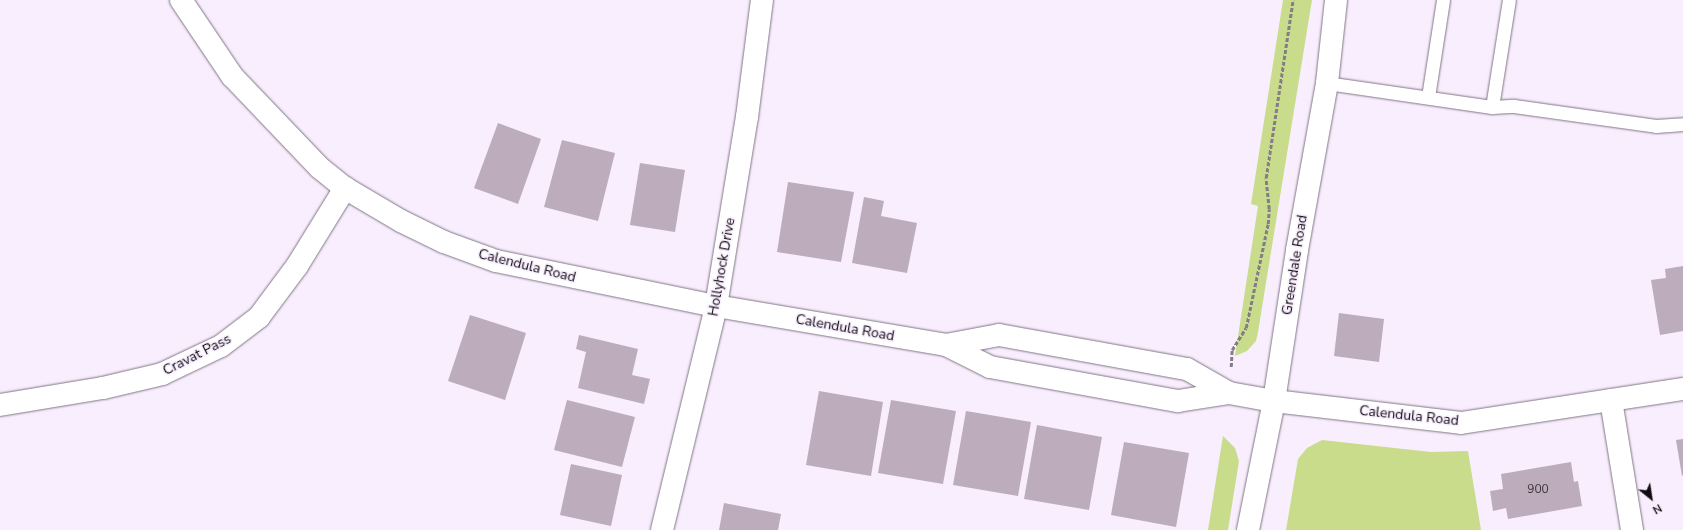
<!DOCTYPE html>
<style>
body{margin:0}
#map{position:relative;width:1683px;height:530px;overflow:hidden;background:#f8eefd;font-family:"Nunito Sans",sans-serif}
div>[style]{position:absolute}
.green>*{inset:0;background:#c8dc8b}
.building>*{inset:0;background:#bcacbc}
.path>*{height:2.5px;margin-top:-1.25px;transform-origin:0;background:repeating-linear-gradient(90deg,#847d87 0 4px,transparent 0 6px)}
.roads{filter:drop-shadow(0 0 1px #817586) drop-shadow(0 0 1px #817586)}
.service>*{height:13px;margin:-6.5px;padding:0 6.5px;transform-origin:6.5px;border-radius:6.5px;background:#fff}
.minor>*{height:22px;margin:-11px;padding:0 11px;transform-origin:11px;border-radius:11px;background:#fff}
.tertiary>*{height:22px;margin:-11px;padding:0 11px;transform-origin:11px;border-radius:11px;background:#fff}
span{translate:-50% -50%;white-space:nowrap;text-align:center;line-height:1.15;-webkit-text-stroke:3px #f8eefd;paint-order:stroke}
.number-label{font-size:12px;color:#3b343c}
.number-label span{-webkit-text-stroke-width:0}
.street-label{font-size:14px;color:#100c12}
.north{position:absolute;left:1631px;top:478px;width:40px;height:40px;-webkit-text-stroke:3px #f8eefd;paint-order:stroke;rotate:150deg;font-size:11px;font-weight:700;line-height:16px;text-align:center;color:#100c12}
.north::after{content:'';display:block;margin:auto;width:14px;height:18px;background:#100c12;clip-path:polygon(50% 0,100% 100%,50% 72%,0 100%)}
</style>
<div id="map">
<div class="green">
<div style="clip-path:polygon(1283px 0,1312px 0,1258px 332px,1256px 341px,1247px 351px,1235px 356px,1258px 206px,1251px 204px)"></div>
<div style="clip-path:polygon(1223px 436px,1235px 448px,1239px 461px,1228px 530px,1208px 530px)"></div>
<div style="clip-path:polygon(1322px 440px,1431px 452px,1468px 451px,1481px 530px,1286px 530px,1298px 459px,1307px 448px)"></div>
</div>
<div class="building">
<div style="clip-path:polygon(498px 123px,541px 139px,518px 204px,474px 188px)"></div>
<div style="clip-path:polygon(562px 140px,615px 153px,598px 221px,544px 207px)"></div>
<div style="clip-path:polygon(640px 163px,685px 170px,675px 232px,630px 225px)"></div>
<div style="clip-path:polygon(788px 182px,854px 192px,841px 262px,777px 252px)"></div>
<div style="clip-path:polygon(864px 197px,884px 201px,881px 216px,917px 223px,907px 273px,852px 263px)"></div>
<div style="clip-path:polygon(1683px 266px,1683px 331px,1660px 335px,1651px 280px,1666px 278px,1665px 269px)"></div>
<div style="clip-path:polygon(1339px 313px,1384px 319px,1379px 362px,1334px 356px)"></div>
<div style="clip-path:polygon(470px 315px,526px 333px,505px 400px,448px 381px)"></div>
<div style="clip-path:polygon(579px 335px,638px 349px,632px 375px,650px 379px,644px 404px,578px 388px,586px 352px,576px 349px)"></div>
<div style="clip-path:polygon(819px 391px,883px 402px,871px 476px,806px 465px)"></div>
<div style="clip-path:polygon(567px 400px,635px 417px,622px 467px,554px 450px)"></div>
<div style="clip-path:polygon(891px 400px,956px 411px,943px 484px,878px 473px)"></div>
<div style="clip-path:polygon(966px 411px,1031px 422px,1018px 496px,953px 485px)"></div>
<div style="clip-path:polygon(1037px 425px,1102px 437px,1089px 510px,1024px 499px)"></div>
<div style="clip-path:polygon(1683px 439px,1683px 475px,1682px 476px,1676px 440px)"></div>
<div style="clip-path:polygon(1124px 442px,1189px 453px,1176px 527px,1111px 515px)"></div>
<div style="clip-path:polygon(1571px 462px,1574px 482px,1578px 481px,1582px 506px,1508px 519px,1506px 508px,1493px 511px,1490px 491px,1503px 489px,1501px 474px)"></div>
<div style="clip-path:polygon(571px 464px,622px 475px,611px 526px,560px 515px)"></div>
<div style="clip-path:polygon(724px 503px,781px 514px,778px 530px,719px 530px)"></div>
</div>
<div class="path">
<div style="left:1231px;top:367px;width:17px;rotate:-87deg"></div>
<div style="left:1232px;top:350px;width:26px;rotate:-58deg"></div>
<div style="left:1246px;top:328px;width:106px;rotate:-78.1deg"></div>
<div style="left:1268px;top:224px;width:15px;rotate:-86deg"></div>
<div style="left:1269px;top:209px;width:31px;rotate:-96deg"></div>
<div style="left:1266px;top:178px;width:180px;rotate:-81.4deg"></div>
</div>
<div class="roads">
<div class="service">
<div style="left:1327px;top:83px;width:167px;rotate:8.3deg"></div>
<div style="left:1492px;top:107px;width:108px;rotate:-81deg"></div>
<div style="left:1428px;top:97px;width:98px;rotate:-81.2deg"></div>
<div style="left:1492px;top:107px;width:22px;rotate:-3deg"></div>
<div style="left:1514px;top:106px;width:143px;rotate:8deg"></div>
<div style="left:1656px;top:126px;width:27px;rotate:-4deg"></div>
</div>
<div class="minor">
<div style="left:181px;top:0;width:92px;rotate:56.1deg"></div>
<div style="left:232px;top:76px;width:127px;rotate:46.3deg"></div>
<div style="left:320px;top:168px;width:32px;rotate:39deg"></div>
<div style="left:345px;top:188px;width:65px;rotate:30.5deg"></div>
<div style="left:401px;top:221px;width:48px;rotate:26deg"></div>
<div style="left:444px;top:242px;width:55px;rotate:20.1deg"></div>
<div style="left:496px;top:261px;width:225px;rotate:11.6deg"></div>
<div style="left:716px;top:306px;width:233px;rotate:9.6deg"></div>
<div style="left:946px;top:345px;width:49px;rotate:26.6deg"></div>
<div style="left:990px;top:367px;width:191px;rotate:10.3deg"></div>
<div style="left:1178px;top:401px;width:52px;rotate:-8.9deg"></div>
<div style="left:1229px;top:393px;width:46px;rotate:10.1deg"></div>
<div style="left:1274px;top:401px;width:188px;rotate:6.7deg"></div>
<div style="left:1461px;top:423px;width:225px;rotate:-8.7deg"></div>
<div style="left:946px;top:345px;width:54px;rotate:-10.7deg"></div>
<div style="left:999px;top:335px;width:191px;rotate:10.3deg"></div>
<div style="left:1187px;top:369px;width:48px;rotate:29.7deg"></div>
<div style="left:1611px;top:400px;width:132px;rotate:80.8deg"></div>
<div style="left:0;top:405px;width:104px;rotate:-9.4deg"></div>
<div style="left:103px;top:388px;width:61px;rotate:-13.3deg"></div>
<div style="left:162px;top:374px;width:65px;rotate:-25.4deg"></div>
<div style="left:221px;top:346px;width:48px;rotate:-37.3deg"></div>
<div style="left:259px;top:317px;width:64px;rotate:-53.3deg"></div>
<div style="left:297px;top:266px;width:92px;rotate:-58.4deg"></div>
<div style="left:662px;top:530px;width:230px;rotate:-76.4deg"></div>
<div style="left:716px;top:306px;width:192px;rotate:-80.7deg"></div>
<div style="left:747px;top:117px;width:118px;rotate:-82.7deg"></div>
</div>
<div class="tertiary">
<div style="left:1248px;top:530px;width:132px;rotate:-78.6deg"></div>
<div style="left:1274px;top:401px;width:153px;rotate:-81.3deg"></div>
<div style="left:1297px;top:250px;width:170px;rotate:-79.8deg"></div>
<div style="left:1327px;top:83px;width:83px;rotate:-83.8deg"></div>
</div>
</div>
<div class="number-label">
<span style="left:1538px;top:490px">900</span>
</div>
<div class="street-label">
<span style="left:1295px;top:265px;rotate:-81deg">Greendale Road</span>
<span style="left:527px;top:266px;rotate:14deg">Calendula Road</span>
<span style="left:722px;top:267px;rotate:-80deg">Hollyhock Drive</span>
<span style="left:845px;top:328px;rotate:10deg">Calendula Road</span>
<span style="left:197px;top:355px;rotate:-27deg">Cravat Pass</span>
<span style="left:1409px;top:416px;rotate:6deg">Calendula Road</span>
</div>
<div class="north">N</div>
</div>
